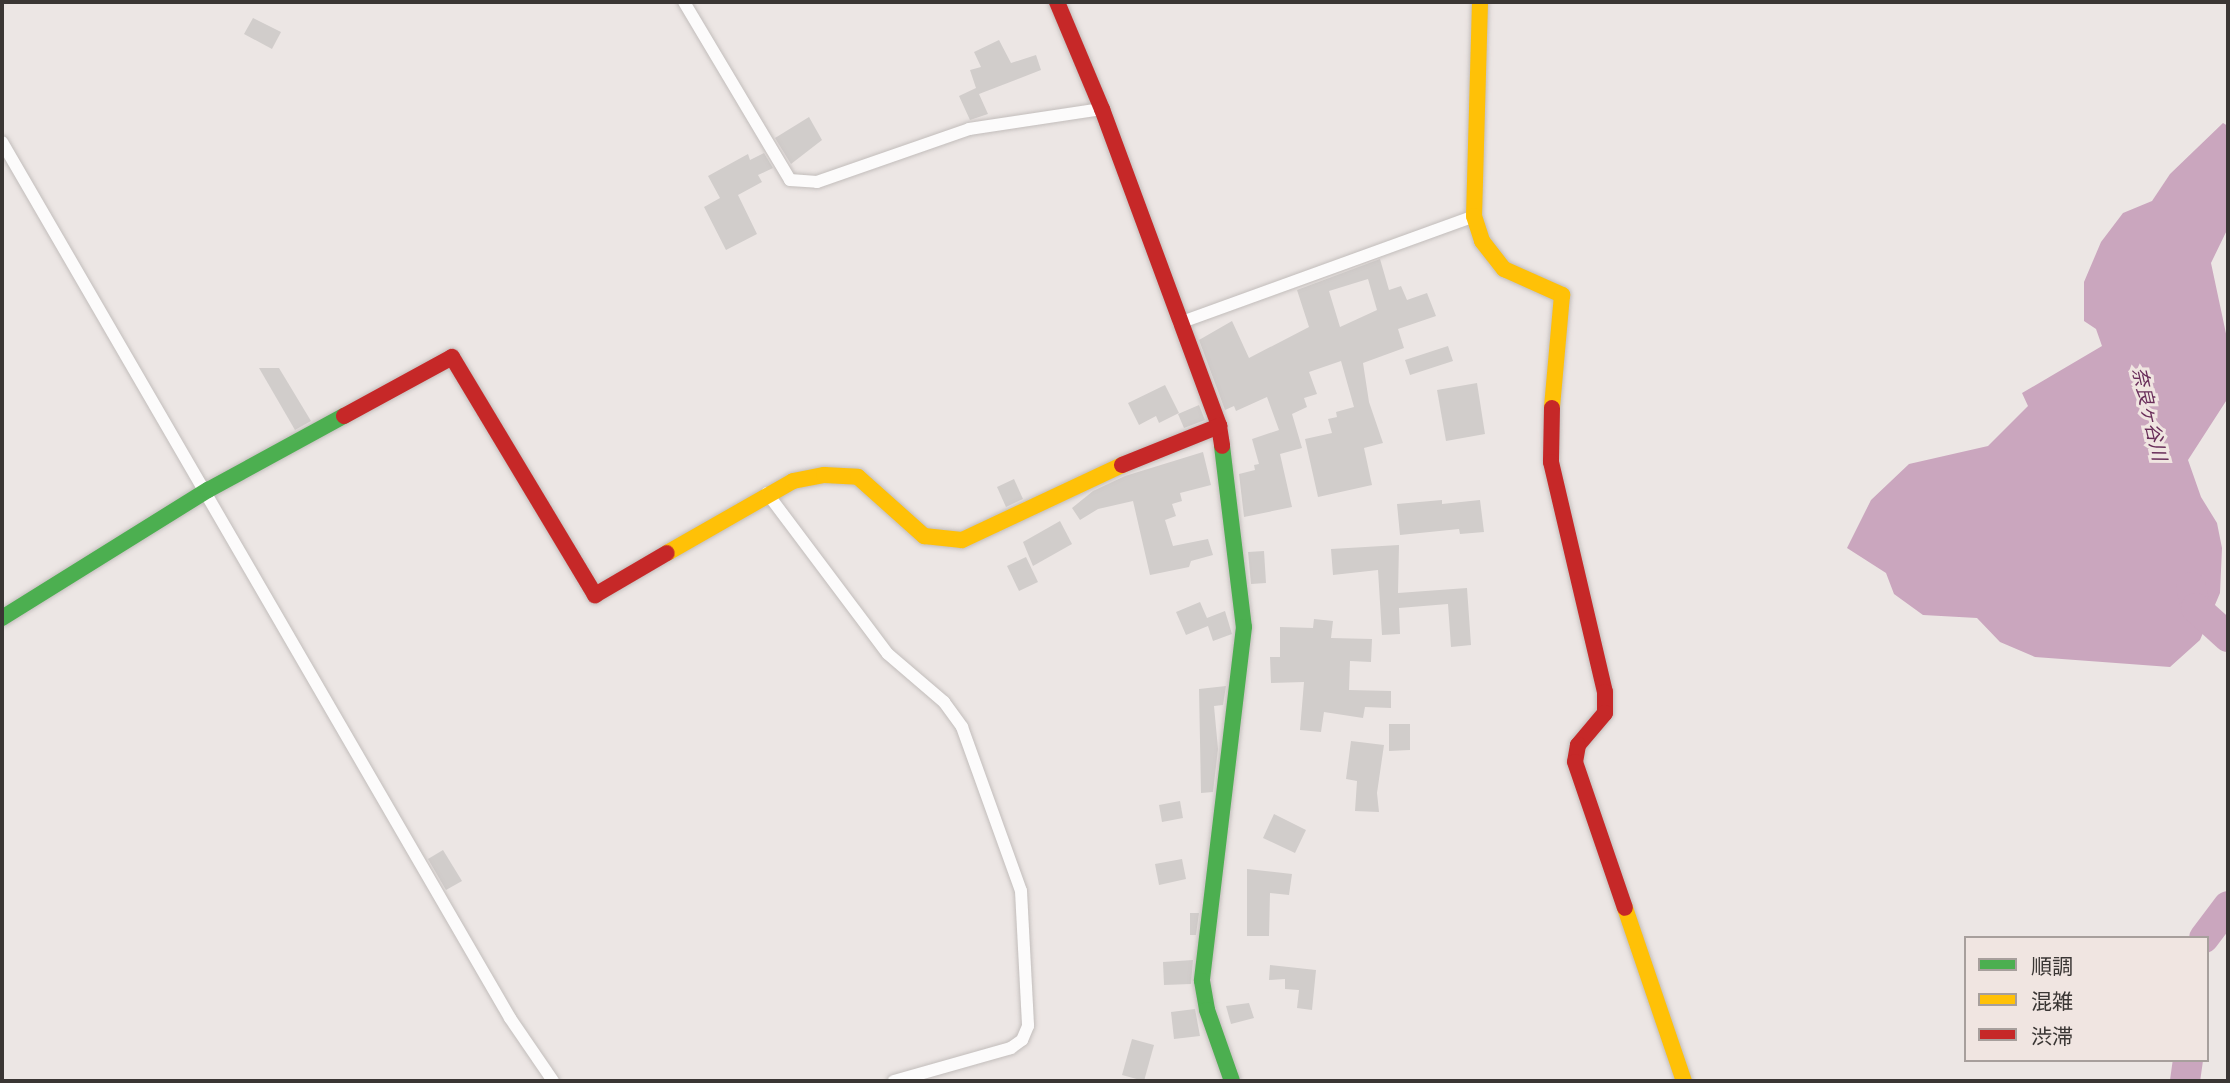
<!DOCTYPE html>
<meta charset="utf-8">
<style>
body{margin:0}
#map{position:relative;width:2230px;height:1083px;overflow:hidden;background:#ece6e4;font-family:"Noto Serif","Noto Sans JP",serif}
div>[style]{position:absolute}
.water>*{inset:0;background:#caa6be}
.river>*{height:30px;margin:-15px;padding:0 15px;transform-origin:15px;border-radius:15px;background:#caa6be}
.building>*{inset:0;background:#d1cdcb}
.roads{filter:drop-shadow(0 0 2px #c2bdbb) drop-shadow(0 0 2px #c2bdbb)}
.street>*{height:12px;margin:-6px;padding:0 6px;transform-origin:6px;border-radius:6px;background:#fcfbfb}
.fast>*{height:16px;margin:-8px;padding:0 8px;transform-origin:8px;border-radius:8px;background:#4caf50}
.slow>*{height:16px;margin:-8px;padding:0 8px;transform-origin:8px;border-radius:8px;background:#ffc107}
.jam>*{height:16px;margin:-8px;padding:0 8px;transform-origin:8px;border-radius:8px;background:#c62828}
span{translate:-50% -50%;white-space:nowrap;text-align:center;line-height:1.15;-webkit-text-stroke:6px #f0e5e1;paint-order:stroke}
.water-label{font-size:19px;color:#682d59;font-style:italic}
.frame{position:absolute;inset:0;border:4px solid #3a3634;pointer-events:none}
.legend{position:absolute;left:1964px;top:936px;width:245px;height:126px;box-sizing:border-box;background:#f0e5e1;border:2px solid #a79f9c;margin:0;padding:9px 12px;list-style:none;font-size:21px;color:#3a3634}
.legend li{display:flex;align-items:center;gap:14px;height:35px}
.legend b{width:35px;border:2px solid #a79f9c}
</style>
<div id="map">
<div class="water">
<div style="clip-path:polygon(2223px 123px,2228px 126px,2228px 228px,2211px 263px,2228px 343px,2228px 398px,2188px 460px,2201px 497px,2217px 523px,2222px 548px,2220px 593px,2200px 640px,2170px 667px,2035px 657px,2000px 642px,1977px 618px,1923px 615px,1894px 594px,1886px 573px,1847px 548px,1871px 500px,1909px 464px,1988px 446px,2028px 406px,2022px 393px,2102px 346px,2096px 329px,2084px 321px,2084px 282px,2101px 242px,2123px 213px,2152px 201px,2170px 174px)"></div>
</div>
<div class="river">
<div style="left:2191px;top:587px;width:22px;rotate:77deg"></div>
<div style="left:2196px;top:608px;width:43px;rotate:42.2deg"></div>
<div style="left:2204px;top:938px;width:40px;rotate:-53deg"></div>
<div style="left:2185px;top:1081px;width:21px;rotate:-82deg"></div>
</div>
<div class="building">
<div style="clip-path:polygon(253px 18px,281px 32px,272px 49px,244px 34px)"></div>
<div style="clip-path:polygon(999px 40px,1011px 63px,1036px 55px,1041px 70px,979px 94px,988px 114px,970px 120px,959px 96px,976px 88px,970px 70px,981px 67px,974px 52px)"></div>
<div style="clip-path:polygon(809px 117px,822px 140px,791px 164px,775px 138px)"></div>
<div style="clip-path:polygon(764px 153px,773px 168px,758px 175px,762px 182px,738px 195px,757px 234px,726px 250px,704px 207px,720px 198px,708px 176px,748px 154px,750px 160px)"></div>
<div style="clip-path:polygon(evenodd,1380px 259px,1389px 290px,1401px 286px,1407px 300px,1427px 293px,1436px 316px,1398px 329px,1404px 348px,1363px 363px,1369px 402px,1383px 443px,1364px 448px,1372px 485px,1318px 497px,1305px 439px,1332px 433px,1328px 419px,1337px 417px,1336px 412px,1354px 407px,1341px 361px,1309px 372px,1317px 394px,1304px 398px,1307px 407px,1292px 414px,1302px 448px,1280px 454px,1292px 507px,1244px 517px,1239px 474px,1255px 470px,1254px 465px,1259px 464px,1252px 439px,1279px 430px,1267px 397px,1236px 411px,1234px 406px,1225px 410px,1199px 340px,1232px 321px,1249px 358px,1309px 327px,1297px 290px,1380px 259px,1368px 279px,1377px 310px,1340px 327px,1329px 291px,1368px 279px)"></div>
<div style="clip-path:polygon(1448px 346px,1453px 361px,1410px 375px,1405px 360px)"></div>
<div style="clip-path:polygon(259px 368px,279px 368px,311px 421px,295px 430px)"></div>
<div style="clip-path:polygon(1477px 383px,1485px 434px,1446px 441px,1437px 390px)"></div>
<div style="clip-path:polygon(1165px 385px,1179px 413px,1159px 423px,1156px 416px,1139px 425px,1128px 403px)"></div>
<div style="clip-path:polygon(1199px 405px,1205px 420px,1184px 428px,1178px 414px)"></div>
<div style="clip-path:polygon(1203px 452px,1211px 485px,1180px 493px,1182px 501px,1172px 504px,1176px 516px,1165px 520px,1173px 546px,1208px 539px,1213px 555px,1191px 561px,1189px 567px,1150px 575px,1133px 501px,1098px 509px,1080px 520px,1072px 508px,1093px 491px,1125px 476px)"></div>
<div style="clip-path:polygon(1014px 479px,1023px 499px,1006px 507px,997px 487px)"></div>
<div style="clip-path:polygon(1442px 500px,1442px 504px,1480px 500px,1484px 532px,1460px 534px,1459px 529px,1400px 535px,1397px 504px)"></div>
<div style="clip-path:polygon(1060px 521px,1072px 544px,1033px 566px,1023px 542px)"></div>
<div style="clip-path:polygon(1399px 545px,1398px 593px,1467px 588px,1471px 645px,1451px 647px,1448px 604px,1399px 608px,1400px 634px,1382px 635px,1378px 570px,1333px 575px,1331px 549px)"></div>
<div style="clip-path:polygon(1264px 551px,1266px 583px,1251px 584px,1248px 552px)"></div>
<div style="clip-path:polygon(1026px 557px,1038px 582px,1019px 591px,1007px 566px)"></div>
<div style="clip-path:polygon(1200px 602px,1207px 618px,1225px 611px,1232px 634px,1213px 641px,1208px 626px,1186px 635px,1176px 612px)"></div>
<div style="clip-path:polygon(1314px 619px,1333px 621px,1331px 638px,1372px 639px,1371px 662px,1350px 661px,1349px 690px,1391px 691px,1391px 708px,1365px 707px,1363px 718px,1324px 712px,1321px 732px,1300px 730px,1304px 682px,1271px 683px,1270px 657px,1280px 657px,1280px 627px,1313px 628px)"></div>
<div style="clip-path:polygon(1226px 686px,1223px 705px,1214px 706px,1218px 749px,1213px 792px,1201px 793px,1199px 689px)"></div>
<div style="clip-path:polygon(1389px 724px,1410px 724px,1410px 750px,1389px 751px)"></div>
<div style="clip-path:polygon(1351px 741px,1384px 745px,1377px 793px,1379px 812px,1355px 811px,1357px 781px,1346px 779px)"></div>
<div style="clip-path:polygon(1180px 801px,1183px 818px,1162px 822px,1159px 805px)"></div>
<div style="clip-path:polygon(1274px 814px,1306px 830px,1295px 853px,1263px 838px)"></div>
<div style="clip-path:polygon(443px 850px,462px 881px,446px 890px,428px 859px)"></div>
<div style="clip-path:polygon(1182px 859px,1186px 879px,1159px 885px,1155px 864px)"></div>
<div style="clip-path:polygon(1247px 869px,1292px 874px,1289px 895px,1270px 893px,1269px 936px,1247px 936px)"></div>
<div style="clip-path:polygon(1190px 913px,1199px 913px,1196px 935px,1190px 935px)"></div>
<div style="clip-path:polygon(1193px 960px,1191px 984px,1164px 985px,1163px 962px)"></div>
<div style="clip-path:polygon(1270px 965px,1316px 970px,1312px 1010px,1297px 1008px,1299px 990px,1285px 989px,1285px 979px,1269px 980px)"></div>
<div style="clip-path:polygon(1249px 1003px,1254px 1018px,1231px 1024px,1226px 1006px)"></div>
<div style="clip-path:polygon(1195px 1009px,1200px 1036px,1174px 1039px,1171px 1012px)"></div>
<div style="clip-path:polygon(1132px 1039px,1154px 1045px,1144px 1081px,1122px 1075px)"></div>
</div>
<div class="roads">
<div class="street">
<div style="left:684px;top:2px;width:207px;rotate:59.2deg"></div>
<div style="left:790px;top:180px;width:27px;rotate:4deg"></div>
<div style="left:817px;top:182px;width:161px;rotate:-19.2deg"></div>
<div style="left:969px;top:129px;width:134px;rotate:-8.6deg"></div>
<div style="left:2px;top:142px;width:1013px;rotate:59.89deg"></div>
<div style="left:510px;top:1018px;width:76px;rotate:55.7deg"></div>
<div style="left:1179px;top:323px;width:314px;rotate:-19.9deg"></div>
<div style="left:767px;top:493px;width:201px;rotate:53.1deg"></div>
<div style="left:888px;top:654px;width:74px;rotate:40.6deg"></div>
<div style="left:944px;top:702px;width:31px;rotate:54deg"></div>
<div style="left:962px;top:727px;width:174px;rotate:70.2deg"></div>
<div style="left:1021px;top:891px;width:135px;rotate:87deg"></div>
<div style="left:1028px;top:1026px;width:15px;rotate:113deg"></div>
<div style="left:1022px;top:1040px;width:14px;rotate:144deg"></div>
<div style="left:1011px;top:1048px;width:122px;rotate:164.2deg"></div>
</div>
<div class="fast">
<div style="left:1222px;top:446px;width:182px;rotate:83.1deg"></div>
<div style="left:1244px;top:627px;width:356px;rotate:96.8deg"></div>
<div style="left:1202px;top:981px;width:29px;rotate:80deg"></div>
<div style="left:1207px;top:1010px;width:75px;rotate:70.6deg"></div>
<div style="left:2px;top:618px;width:243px;rotate:-31.9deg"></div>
<div style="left:208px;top:490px;width:155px;rotate:-28.6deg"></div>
</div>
<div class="slow">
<div style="left:1480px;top:2px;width:214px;rotate:91.6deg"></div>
<div style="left:1474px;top:216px;width:26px;rotate:72deg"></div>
<div style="left:1482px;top:241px;width:36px;rotate:52deg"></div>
<div style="left:1504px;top:269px;width:64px;rotate:24.1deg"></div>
<div style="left:1562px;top:295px;width:113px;rotate:95.1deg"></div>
<div style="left:667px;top:553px;width:145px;rotate:-29.7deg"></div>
<div style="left:793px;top:481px;width:32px;rotate:-11deg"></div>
<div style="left:824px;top:475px;width:34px;rotate:3deg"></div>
<div style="left:858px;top:477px;width:89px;rotate:41.8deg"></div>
<div style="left:924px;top:536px;width:38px;rotate:6deg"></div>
<div style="left:962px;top:540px;width:177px;rotate:-25.1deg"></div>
<div style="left:1625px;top:908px;width:183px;rotate:71.2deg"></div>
</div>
<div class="jam">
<div style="left:1057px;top:2px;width:116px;rotate:67.2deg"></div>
<div style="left:1102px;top:109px;width:338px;rotate:69.7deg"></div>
<div style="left:1219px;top:426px;width:20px;rotate:81deg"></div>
<div style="left:1552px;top:408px;width:54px;rotate:91.1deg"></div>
<div style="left:1551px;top:462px;width:236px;rotate:76.8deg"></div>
<div style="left:1605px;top:692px;width:21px;rotate:90deg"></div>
<div style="left:1605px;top:713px;width:42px;rotate:130.2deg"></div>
<div style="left:1578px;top:745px;width:17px;rotate:100deg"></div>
<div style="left:1575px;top:762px;width:154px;rotate:71.1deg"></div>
<div style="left:344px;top:416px;width:123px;rotate:-28.6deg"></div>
<div style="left:452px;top:357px;width:278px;rotate:59deg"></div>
<div style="left:595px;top:595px;width:83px;rotate:-30.3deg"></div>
<div style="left:1122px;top:465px;width:105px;rotate:-21.9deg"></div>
</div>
</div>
<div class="water-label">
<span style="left:2149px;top:414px;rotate:77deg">奈良ヶ谷川</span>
</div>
<div class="frame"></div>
<ul class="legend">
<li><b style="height:9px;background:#4caf50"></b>順調</li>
<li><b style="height:9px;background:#ffc107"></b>混雑</li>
<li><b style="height:9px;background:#c62828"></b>渋滞</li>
</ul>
</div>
